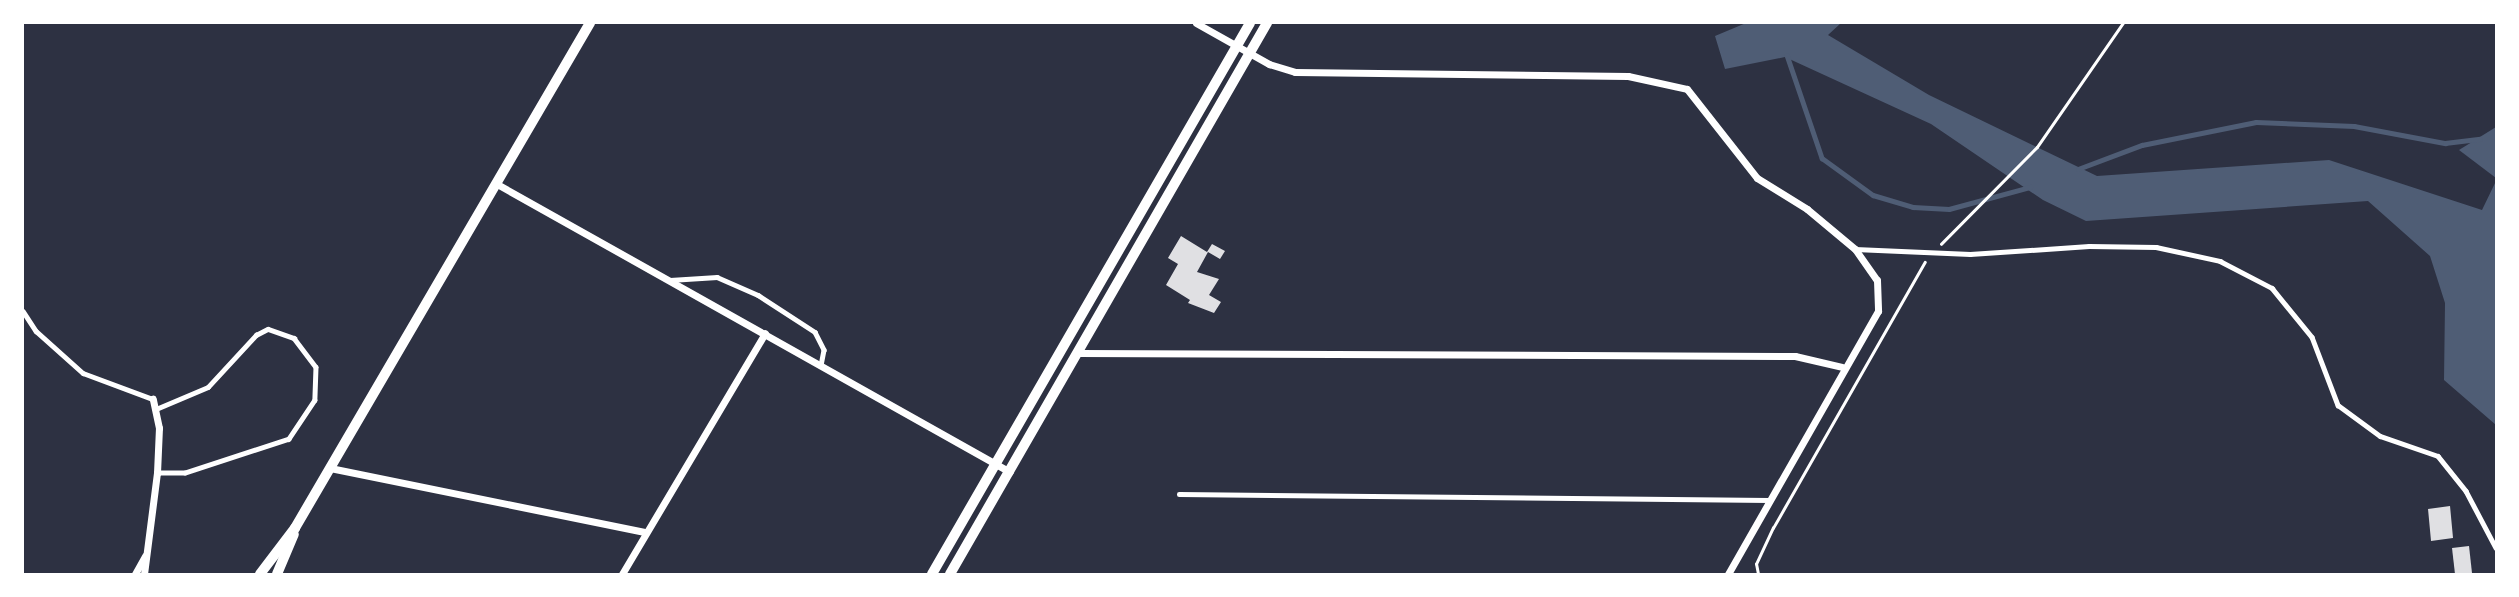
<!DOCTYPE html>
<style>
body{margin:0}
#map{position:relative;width:2519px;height:597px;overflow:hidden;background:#2d3142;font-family:Spectral,serif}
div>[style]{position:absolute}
.water>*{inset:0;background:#4f5d75}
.stream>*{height:4.5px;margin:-2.25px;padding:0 2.25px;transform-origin:2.25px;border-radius:2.25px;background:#4f5d75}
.building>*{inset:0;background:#e0e0e3}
.path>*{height:2.5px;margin:-1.25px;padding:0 1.25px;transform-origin:1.25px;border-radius:1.25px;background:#fff}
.service>*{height:4.5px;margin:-2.25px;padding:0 2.25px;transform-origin:2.25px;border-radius:2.25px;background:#fff}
.minor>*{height:7px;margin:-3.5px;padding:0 3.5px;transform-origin:3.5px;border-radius:3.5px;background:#fff}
.tertiary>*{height:10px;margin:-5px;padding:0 5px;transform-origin:5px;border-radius:5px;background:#fff}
span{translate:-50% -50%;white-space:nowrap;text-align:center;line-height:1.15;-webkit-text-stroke:5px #fff;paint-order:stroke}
.frame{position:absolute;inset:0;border:24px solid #fff;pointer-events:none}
</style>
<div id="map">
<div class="water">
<div style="clip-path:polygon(1746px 23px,1841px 23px,1828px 35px,1929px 95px,2097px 176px,2329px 160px,2482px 210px,2496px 181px,2496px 425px,2444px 380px,2445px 303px,2430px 256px,2368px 201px,2086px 221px,2043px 200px,1931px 124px,1785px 57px,1725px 69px,1715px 36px)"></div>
<div style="clip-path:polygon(2496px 127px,2496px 178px,2459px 150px)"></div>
</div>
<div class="stream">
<div style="left:1787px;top:55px;width:109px;rotate:71.2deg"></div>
<div style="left:1822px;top:158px;width:63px;rotate:36deg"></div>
<div style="left:1873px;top:195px;width:42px;rotate:16.7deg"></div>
<div style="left:1913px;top:207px;width:36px;rotate:3deg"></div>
<div style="left:1949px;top:209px;width:84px;rotate:-15.2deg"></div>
<div style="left:2078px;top:169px;width:68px;rotate:-20.6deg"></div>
<div style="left:2142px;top:145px;width:116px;rotate:-11.4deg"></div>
<div style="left:2256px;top:122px;width:98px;rotate:2.3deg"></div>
<div style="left:2354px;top:126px;width:93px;rotate:10.6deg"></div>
<div style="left:2445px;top:143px;width:35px;rotate:-7deg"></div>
</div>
<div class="building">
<div style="clip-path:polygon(1181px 236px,1207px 252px,1212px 244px,1225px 251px,1220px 259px,1208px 252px,1197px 272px,1219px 279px,1209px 295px,1221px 302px,1214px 313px,1188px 303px,1190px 300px,1166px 285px,1178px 264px,1168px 258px)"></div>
<div style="clip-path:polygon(2450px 506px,2453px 538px,2431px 541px,2428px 509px)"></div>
<div style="clip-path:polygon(2469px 546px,2472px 573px,2455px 574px,2452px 548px)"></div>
</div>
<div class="path">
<div style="left:1941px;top:244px;width:136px;rotate:-45.3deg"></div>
<div style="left:2037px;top:147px;width:151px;rotate:-55.3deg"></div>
<div style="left:1758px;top:574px;width:10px;rotate:-101deg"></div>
<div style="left:1756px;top:564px;width:40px;rotate:-65deg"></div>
<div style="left:1773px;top:528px;width:306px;rotate:-60.3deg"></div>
</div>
<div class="service">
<div style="left:1855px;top:249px;width:115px;rotate:2.5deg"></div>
<div style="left:1970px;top:254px;width:119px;rotate:-3.8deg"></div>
<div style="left:2089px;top:246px;width:67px;rotate:0.9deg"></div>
<div style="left:2156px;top:247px;width:66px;rotate:12.3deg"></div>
<div style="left:2220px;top:261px;width:59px;rotate:27.4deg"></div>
<div style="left:2272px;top:288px;width:63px;rotate:50.8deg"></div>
<div style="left:2312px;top:337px;width:73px;rotate:69.1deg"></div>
<div style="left:2338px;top:405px;width:52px;rotate:36.4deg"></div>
<div style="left:2380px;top:436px;width:61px;rotate:19deg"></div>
<div style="left:2438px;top:456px;width:45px;rotate:51.3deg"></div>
<div style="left:2466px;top:491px;width:64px;rotate:62.2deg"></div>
<div style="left:670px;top:280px;width:47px;rotate:-3.7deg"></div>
<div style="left:717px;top:277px;width:45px;rotate:23.7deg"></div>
<div style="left:758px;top:295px;width:68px;rotate:33deg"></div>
<div style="left:815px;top:332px;width:20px;rotate:63deg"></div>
<div style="left:824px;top:350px;width:15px;rotate:101deg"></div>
<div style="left:23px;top:311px;width:24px;rotate:57deg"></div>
<div style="left:36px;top:331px;width:63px;rotate:41.8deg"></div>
<div style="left:83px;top:373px;width:75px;rotate:20.4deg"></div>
<div style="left:156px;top:409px;width:56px;rotate:-22.9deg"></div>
<div style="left:208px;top:387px;width:71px;rotate:-47.3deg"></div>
<div style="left:256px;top:335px;width:13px;rotate:-27deg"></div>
<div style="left:268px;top:329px;width:28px;rotate:19deg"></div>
<div style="left:294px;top:338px;width:36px;rotate:53deg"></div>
<div style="left:316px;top:367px;width:33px;rotate:92deg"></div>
<div style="left:315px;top:400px;width:47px;rotate:123.7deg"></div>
<div style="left:289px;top:439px;width:109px;rotate:161.9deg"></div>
<div style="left:185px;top:473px;width:28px;rotate:180deg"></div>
<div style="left:1179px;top:494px;width:590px;rotate:0.58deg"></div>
</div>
<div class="minor">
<div style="left:1196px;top:23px;width:84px;rotate:29.3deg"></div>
<div style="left:1269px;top:64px;width:27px;rotate:17deg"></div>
<div style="left:1295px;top:72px;width:333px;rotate:0.7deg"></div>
<div style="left:1628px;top:76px;width:60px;rotate:12.4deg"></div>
<div style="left:1687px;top:89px;width:113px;rotate:51.8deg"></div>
<div style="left:1757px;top:178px;width:59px;rotate:31.8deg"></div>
<div style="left:1807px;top:209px;width:62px;rotate:39.8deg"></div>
<div style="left:1855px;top:249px;width:38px;rotate:55deg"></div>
<div style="left:1877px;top:280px;width:31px;rotate:88deg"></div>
<div style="left:1878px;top:311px;width:303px;rotate:119.7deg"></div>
<div style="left:497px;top:184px;width:588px;rotate:29.31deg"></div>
<div style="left:1079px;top:353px;width:716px;rotate:0.24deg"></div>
<div style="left:1795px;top:356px;width:48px;rotate:13.2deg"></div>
<div style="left:330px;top:468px;width:321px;rotate:11.5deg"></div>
<div style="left:135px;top:574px;width:21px;rotate:-61deg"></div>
<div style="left:144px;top:574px;width:102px;rotate:-82.7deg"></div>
<div style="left:157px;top:473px;width:45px;rotate:-87.5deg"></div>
<div style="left:159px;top:428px;width:30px;rotate:-102deg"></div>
<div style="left:622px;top:574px;width:280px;rotate:-59.3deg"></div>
</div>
<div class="tertiary">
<div style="left:260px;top:574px;width:58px;rotate:-52.7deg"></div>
<div style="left:295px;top:528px;width:585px;rotate:-59.71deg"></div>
<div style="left:277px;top:574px;width:43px;rotate:-67deg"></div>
<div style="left:932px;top:574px;width:636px;rotate:-60.01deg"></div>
<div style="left:950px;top:574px;width:636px;rotate:-60.09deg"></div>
</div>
<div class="frame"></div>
</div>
